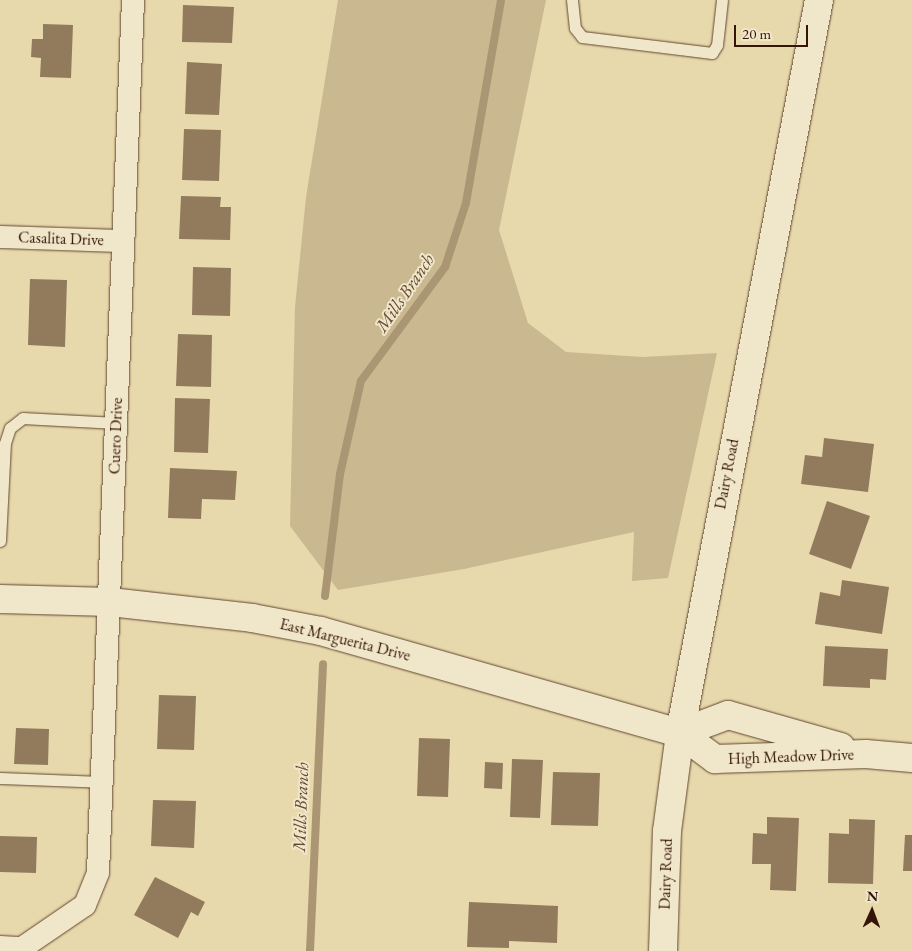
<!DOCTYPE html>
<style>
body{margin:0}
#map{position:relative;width:912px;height:951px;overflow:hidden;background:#e8d9ac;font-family:"EB Garamond",serif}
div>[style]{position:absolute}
.green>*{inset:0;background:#cab890}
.stream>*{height:8px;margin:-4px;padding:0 4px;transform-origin:4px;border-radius:4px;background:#ab9674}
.building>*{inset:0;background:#927b5d}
.roads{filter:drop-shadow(0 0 1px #624631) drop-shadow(0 0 1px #624631)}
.service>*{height:11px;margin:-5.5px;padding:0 5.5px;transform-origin:5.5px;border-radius:5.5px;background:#f0e6c9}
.minor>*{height:22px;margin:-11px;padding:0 11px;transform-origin:11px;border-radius:11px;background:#f0e6c9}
.tertiary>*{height:28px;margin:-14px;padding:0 14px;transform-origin:14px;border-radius:14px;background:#f0e6c9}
span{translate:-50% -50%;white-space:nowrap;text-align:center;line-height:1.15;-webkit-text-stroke:4px #f0e6c9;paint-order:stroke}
.street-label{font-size:16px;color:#351508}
.water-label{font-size:18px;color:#644933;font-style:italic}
.north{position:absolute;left:847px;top:886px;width:50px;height:50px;-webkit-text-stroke:4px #f0e6c9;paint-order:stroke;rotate:2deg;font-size:14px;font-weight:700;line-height:20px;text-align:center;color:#351508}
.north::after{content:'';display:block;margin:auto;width:18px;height:22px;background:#351508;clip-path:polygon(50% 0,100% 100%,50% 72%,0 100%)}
.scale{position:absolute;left:734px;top:25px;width:74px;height:22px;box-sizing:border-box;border:2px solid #351508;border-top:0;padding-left:6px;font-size:15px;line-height:18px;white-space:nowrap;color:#351508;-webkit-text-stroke:4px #f0e6c9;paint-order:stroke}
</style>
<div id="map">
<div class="green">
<div style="clip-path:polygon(338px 0,546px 0,499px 230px,528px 323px,566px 352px,643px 357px,717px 353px,668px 578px,632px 581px,634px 532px,464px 569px,338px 590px,290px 526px,295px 307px,306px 197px)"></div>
</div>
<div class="stream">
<div style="left:325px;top:596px;width:123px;rotate:-83deg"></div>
<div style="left:340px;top:474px;width:95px;rotate:-77.3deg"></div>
<div style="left:361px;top:381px;width:142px;rotate:-53.6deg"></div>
<div style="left:445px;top:267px;width:67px;rotate:-71.8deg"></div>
<div style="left:466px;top:203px;width:206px;rotate:-80.2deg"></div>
<div style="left:310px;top:951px;width:287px;rotate:-87.4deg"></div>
</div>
<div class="building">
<div style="clip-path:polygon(183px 5px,234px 7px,232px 43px,182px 42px)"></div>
<div style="clip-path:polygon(43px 24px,73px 25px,71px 78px,40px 77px,41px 58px,31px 57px,32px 39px,43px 39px)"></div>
<div style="clip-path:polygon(187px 62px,222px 64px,219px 115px,185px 114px)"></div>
<div style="clip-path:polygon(184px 129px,221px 130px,219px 181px,182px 180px)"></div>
<div style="clip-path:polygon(181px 196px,221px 197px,220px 207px,231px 207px,230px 240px,179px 239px)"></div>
<div style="clip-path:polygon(193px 267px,231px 268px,230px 316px,192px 315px)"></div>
<div style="clip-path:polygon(30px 279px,67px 280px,65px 347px,28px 345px)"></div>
<div style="clip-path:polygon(178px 334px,212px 335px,211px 387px,176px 386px)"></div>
<div style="clip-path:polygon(175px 398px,210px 399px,208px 453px,174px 452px)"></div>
<div style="clip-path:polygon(824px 438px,874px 444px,868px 492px,801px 484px,805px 455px,822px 457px)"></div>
<div style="clip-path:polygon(170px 468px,237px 471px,235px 500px,202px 499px,201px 519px,168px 518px)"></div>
<div style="clip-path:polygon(827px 501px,870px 516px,851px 569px,809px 554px)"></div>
<div style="clip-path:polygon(842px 580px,889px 587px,882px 634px,815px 624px,820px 592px,840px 596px)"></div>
<div style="clip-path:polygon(825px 646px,888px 649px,886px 680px,870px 679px,870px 688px,823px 686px)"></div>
<div style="clip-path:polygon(159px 695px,196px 696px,194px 750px,157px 749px)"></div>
<div style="clip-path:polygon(16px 728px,49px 729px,48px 765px,14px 764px)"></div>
<div style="clip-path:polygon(419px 738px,450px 739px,448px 797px,417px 796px)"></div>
<div style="clip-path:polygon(512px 759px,543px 760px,540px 818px,510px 817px)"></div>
<div style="clip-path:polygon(485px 762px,503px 763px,502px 789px,484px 788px)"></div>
<div style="clip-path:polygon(553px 772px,600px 773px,598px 826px,551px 825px)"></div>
<div style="clip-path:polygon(153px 800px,196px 801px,194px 848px,151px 846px)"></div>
<div style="clip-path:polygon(767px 817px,799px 818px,796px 891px,770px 890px,771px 864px,752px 864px,753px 833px,767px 834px)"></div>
<div style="clip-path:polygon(849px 819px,875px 820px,873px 884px,828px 883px,829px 833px,849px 834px)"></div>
<div style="clip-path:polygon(905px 835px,912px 835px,912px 871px,903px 871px)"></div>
<div style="clip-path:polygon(0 836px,37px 837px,36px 873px,0 872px)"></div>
<div style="clip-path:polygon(155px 877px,205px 902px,198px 916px,191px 912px,178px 938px,134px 915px)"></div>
<div style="clip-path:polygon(469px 902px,558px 906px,557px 943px,509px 941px,509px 948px,467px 947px)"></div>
</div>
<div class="roads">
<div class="service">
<div style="left:572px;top:0;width:28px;rotate:84deg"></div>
<div style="left:575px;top:28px;width:11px;rotate:52deg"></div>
<div style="left:582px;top:37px;width:131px;rotate:7deg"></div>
<div style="left:712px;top:53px;width:9px;rotate:-58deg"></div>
<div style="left:717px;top:45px;width:45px;rotate:-83.7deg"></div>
<div style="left:0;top:541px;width:98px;rotate:-87.1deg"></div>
<div style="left:5px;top:443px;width:16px;rotate:-72deg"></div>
<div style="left:10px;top:428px;width:16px;rotate:-38deg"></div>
<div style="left:23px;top:418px;width:93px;rotate:3.1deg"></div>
<div style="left:0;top:778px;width:102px;rotate:2.2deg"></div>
</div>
<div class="minor">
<div style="left:0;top:237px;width:123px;rotate:1.9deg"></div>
<div style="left:0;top:947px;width:22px;rotate:3deg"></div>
<div style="left:22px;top:948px;width:76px;rotate:-34.3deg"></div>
<div style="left:85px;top:905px;width:35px;rotate:-68deg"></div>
<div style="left:98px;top:872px;width:873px;rotate:-87.7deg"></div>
</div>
<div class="tertiary">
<div style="left:0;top:599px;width:110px;rotate:1.6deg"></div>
<div style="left:110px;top:602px;width:143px;rotate:6.4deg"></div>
<div style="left:252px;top:618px;width:70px;rotate:10.7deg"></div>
<div style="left:321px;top:631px;width:373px;rotate:15.9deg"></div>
<div style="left:680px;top:733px;width:44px;rotate:36.6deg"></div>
<div style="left:715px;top:759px;width:151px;rotate:-1.9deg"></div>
<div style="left:866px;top:754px;width:46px;rotate:5deg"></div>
<div style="left:680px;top:733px;width:51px;rotate:-20.6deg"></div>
<div style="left:728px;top:715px;width:117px;rotate:15.8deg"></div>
<div style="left:663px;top:951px;width:120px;rotate:-88.1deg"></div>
<div style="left:667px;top:831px;width:99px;rotate:-82.4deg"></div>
<div style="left:680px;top:733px;width:746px;rotate:-79.26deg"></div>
</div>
</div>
<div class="street-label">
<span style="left:61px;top:239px;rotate:2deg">Casalita Drive</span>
<span style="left:116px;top:436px;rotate:-88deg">Cuero Drive</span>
<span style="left:727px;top:474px;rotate:-79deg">Dairy Road</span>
<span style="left:345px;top:640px;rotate:14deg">East Marguerita Drive</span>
<span style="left:791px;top:757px;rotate:-2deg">High Meadow Drive</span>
<span style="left:666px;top:874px;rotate:-88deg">Dairy Road</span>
</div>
<div class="water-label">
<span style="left:405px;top:293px;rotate:-56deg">Mills Branch</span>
<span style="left:301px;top:807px;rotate:-88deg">Mills Branch</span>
</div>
<div class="north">N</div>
<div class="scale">20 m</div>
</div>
